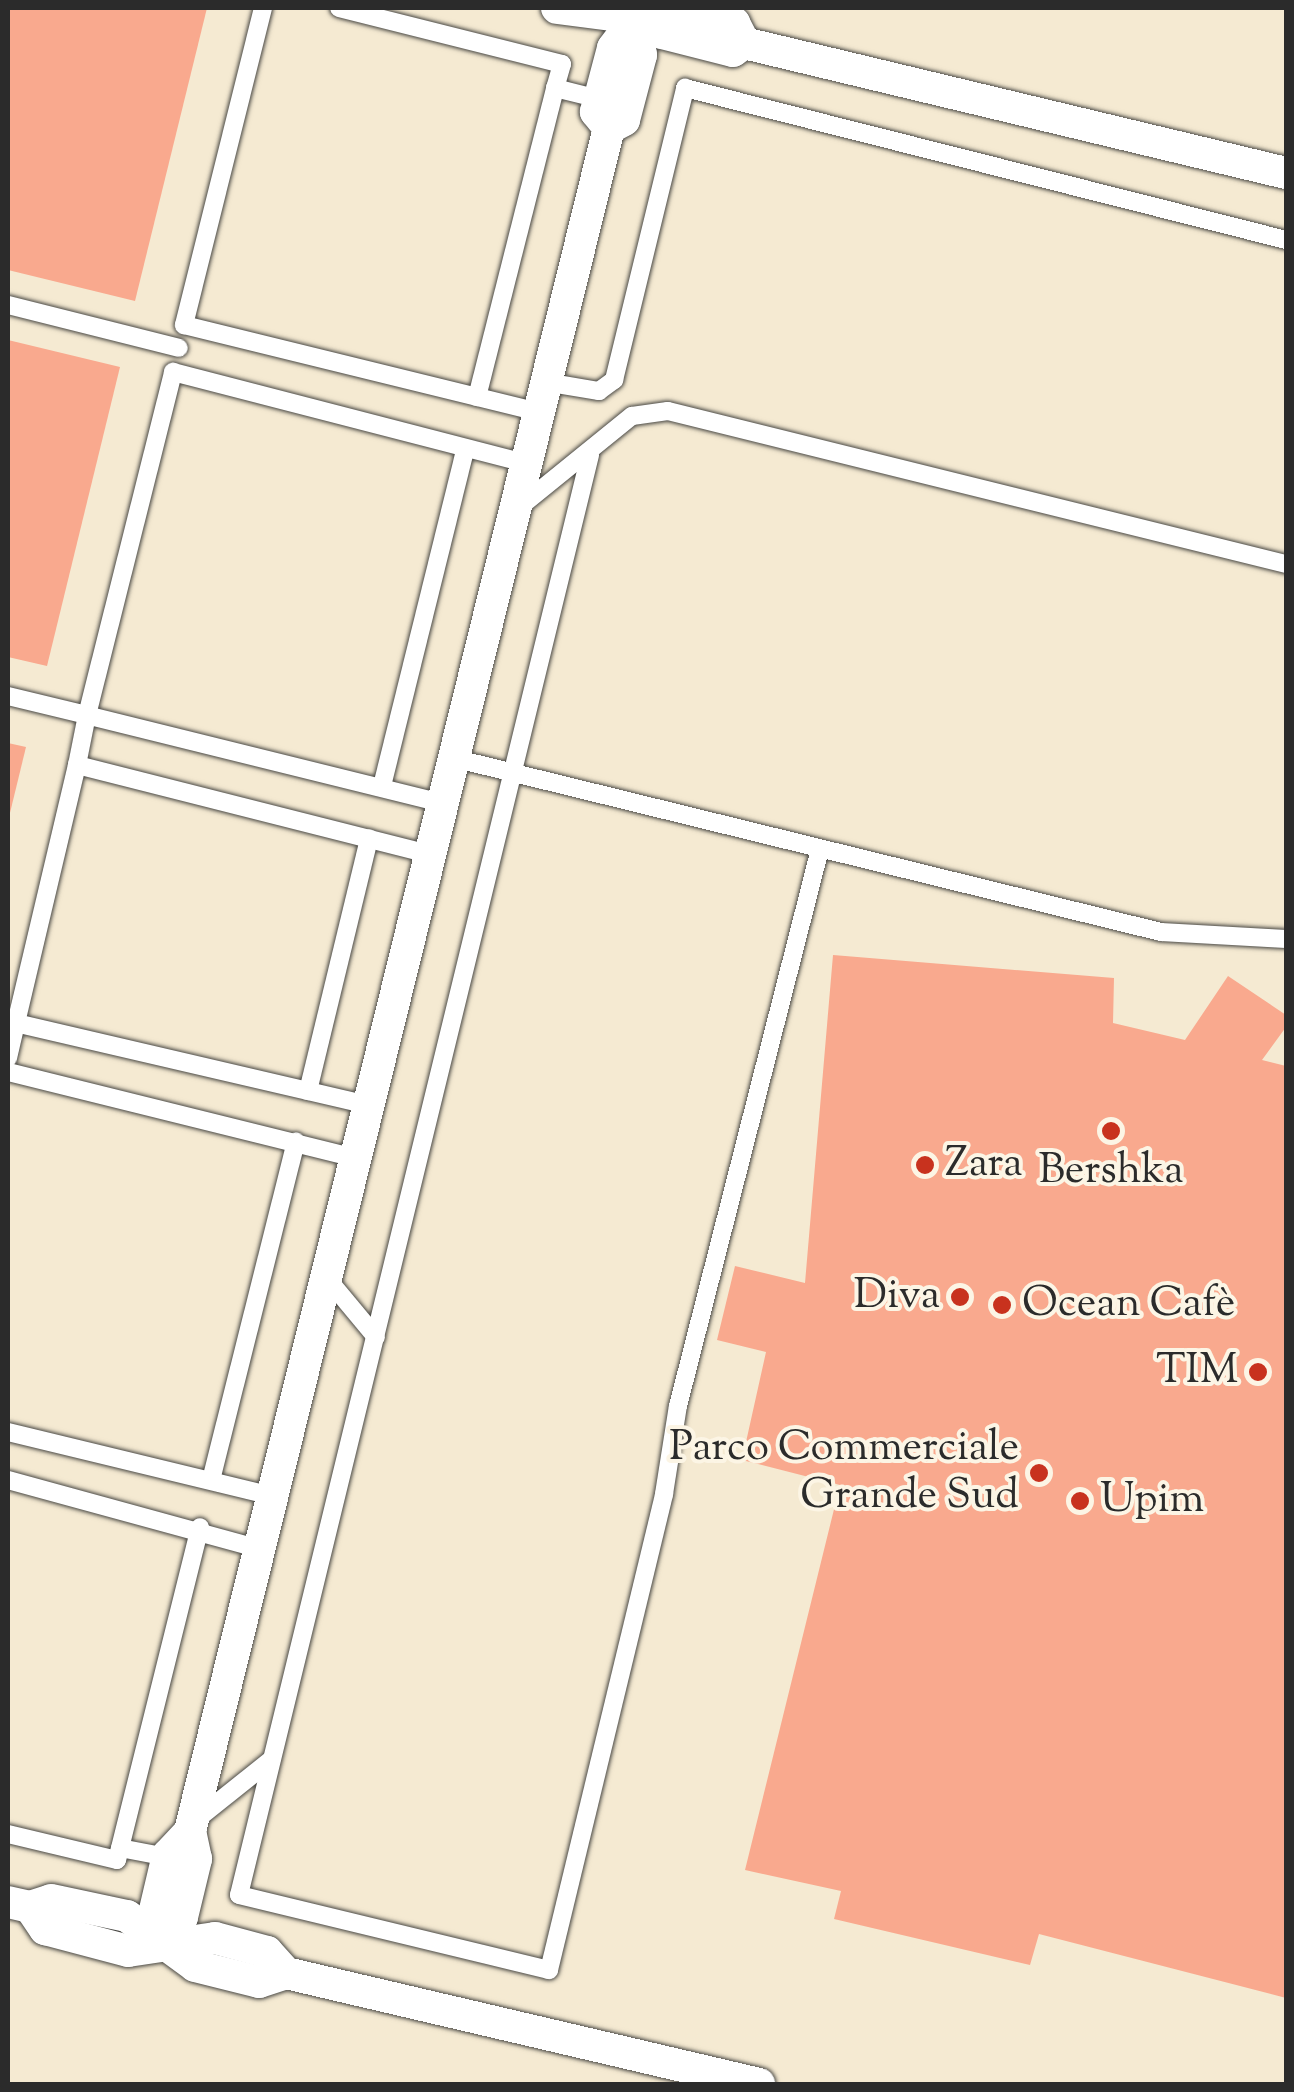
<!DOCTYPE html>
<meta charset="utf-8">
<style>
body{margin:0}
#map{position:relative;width:1294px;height:2092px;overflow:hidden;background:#f5ead2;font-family:"Sorts Mill Goudy",serif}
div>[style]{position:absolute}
.building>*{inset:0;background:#f9a98e}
.roads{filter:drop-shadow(0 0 2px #494844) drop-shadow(0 0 2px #494844)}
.lane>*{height:18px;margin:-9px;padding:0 9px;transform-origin:9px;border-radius:9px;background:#fff}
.street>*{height:32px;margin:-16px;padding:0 16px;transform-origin:16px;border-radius:16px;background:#fff}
.dots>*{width:28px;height:28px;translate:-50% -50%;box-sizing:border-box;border:5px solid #fcf5e5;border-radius:50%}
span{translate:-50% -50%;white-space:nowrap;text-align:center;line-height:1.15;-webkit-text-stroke:8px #fcf5e5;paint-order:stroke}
.poi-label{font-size:42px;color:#2b2b2b}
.left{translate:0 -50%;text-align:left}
.right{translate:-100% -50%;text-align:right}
.frame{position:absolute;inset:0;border:10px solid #2b2b2b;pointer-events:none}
</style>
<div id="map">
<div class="building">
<div style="clip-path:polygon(8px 8px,207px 8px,135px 301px,8px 270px)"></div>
<div style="clip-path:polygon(8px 340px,120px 367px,47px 666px,8px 657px)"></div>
<div style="clip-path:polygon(8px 743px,26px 747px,9px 817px,8px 817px)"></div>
<div style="clip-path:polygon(833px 955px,1114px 978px,1113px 1023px,1185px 1040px,1228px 976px,1286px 1015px,1286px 1027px,1262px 1060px,1286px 1066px,1286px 1998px,1039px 1934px,1030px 1965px,834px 1919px,841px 1891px,745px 1870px,840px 1485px,742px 1460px,766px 1352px,717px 1340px,735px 1266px,805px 1283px)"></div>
</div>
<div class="roads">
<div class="lane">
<div style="left:263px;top:8px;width:327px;rotate:104deg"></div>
<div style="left:184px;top:325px;width:364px;rotate:13.8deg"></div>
<div style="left:339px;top:8px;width:230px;rotate:14.1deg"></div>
<div style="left:562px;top:64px;width:25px;rotate:106deg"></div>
<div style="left:555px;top:88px;width:45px;rotate:14deg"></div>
<div style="left:8px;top:305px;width:176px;rotate:14.1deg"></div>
<div style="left:545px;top:382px;width:55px;rotate:9.5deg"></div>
<div style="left:599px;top:391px;width:19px;rotate:-36deg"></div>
<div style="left:614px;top:380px;width:301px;rotate:-76.3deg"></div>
<div style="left:685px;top:88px;width:620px;rotate:14.19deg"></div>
<div style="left:477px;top:397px;width:319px;rotate:-75.8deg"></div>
<div style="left:590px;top:455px;width:1482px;rotate:103.7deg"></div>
<div style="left:239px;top:1895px;width:319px;rotate:13.6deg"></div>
<div style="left:549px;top:1970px;width:490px;rotate:-76.4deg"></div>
<div style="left:664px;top:1494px;width:89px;rotate:-81deg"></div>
<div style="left:678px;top:1406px;width:575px;rotate:-75.7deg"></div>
<div style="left:517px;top:509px;width:148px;rotate:-39deg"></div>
<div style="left:632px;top:416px;width:36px;rotate:-8deg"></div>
<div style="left:668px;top:411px;width:637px;rotate:13.91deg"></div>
<div style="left:8px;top:696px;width:81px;rotate:13.5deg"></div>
<div style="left:87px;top:715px;width:51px;rotate:101.3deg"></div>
<div style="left:453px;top:758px;width:729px;rotate:13.81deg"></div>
<div style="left:1161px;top:932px;width:125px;rotate:3.2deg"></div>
<div style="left:382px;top:786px;width:346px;rotate:-76.1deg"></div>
<div style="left:442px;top:803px;width:366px;rotate:-166.1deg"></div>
<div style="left:87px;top:715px;width:354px;rotate:-75.9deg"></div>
<div style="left:173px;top:372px;width:363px;rotate:14.5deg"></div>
<div style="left:8px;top:1058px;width:36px;rotate:-77deg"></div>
<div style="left:8px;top:1072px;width:357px;rotate:13.9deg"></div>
<div style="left:308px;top:1091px;width:260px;rotate:-76.4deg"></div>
<div style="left:368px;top:1105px;width:361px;rotate:-166.9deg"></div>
<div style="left:16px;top:1023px;width:265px;rotate:-76.7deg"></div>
<div style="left:77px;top:765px;width:364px;rotate:14.2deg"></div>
<div style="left:326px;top:1277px;width:78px;rotate:50.2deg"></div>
<div style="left:8px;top:1432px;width:273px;rotate:13.6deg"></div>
<div style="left:8px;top:1480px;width:261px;rotate:15.3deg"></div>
<div style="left:211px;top:1480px;width:349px;rotate:-75.9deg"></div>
<div style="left:197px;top:1819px;width:95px;rotate:-38.6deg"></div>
<div style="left:8px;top:1834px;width:112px;rotate:13.4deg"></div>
<div style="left:117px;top:1860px;width:343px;rotate:-76deg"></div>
<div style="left:120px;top:1848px;width:48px;rotate:10.8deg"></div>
</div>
<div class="street">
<div style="left:557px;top:8px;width:80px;rotate:7.2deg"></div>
<div style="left:636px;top:18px;width:31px;rotate:-19deg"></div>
<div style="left:623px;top:8px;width:46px;rotate:32.7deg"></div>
<div style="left:662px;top:33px;width:73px;rotate:14.2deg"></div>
<div style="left:733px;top:51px;width:14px;rotate:-36deg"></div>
<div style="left:744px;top:43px;width:557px;rotate:13.49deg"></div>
<div style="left:666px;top:8px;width:70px;rotate:12.4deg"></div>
<div style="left:734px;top:23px;width:22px;rotate:63deg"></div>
<div style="left:609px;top:128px;width:21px;rotate:-129deg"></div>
<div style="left:596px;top:112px;width:66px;rotate:-75.1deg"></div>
<div style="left:613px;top:48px;width:38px;rotate:-53deg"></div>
<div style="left:609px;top:128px;width:17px;rotate:-28deg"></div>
<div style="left:624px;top:120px;width:67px;rotate:-75.3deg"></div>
<div style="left:641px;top:55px;width:37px;rotate:-98deg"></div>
<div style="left:8px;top:1902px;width:23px;rotate:13deg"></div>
<div style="left:30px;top:1907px;width:22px;rotate:-18deg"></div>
<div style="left:51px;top:1900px;width:78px;rotate:11.9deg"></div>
<div style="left:127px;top:1916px;width:84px;rotate:36.3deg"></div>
<div style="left:195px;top:1966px;width:66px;rotate:14deg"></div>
<div style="left:259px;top:1982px;width:28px;rotate:-18deg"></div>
<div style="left:286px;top:1973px;width:486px;rotate:13.2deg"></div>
<div style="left:30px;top:1907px;width:27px;rotate:56deg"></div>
<div style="left:45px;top:1929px;width:86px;rotate:14.8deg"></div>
<div style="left:128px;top:1951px;width:88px;rotate:-8.5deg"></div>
<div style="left:215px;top:1938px;width:54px;rotate:15.1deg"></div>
<div style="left:267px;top:1952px;width:28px;rotate:48deg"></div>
<div style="left:164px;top:1945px;width:33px;rotate:-57deg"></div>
<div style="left:182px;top:1917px;width:60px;rotate:-76.4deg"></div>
<div style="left:196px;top:1859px;width:29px;rotate:-102deg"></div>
<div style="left:190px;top:1831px;width:1754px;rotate:-76.18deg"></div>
<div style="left:164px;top:1945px;width:36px;rotate:-104deg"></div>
<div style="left:155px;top:1910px;width:57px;rotate:-76.7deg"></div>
<div style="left:168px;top:1855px;width:33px;rotate:-47deg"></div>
</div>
</div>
<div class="dots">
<div style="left:1111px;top:1131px;background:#c8321e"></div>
<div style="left:925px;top:1165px;background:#c8321e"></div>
<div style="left:960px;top:1297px;background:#c8321e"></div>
<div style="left:1002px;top:1305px;background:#c8321e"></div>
<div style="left:1258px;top:1372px;background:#c8321e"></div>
<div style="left:1039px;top:1473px;background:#c8321e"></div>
<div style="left:1080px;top:1501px;background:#c8321e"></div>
</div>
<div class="poi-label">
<span class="left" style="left:945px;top:1165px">Zara</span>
<span style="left:1111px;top:1172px">Bershka</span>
<span class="right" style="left:940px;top:1297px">Diva</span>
<span class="left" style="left:1022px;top:1305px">Ocean Cafè</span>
<span class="right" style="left:1238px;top:1372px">TIM</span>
<span class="right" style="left:1019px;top:1473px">Parco Commerciale<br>Grande Sud</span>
<span class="left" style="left:1100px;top:1501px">Upim</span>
</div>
<div class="frame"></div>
</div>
